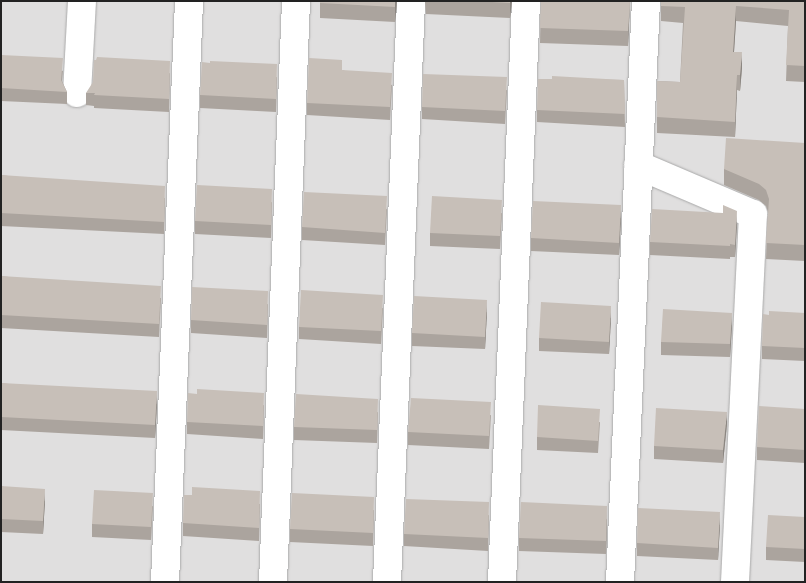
<!DOCTYPE html>
<style>
body{margin:0}
#map{position:relative;width:806px;height:583px;overflow:hidden;background:#f2efe9;font-family:Figtree,sans-serif}
div>[style]{position:absolute}
.residential>*{inset:0;background:#e0dfdf}
.roads{filter:drop-shadow(0 0 1px #a9a9a9) drop-shadow(0 0 1px #a9a9a9)}
.minor>*{height:28px;margin:-14px;padding:0 14px;transform-origin:14px;border-radius:14px;background:#fff}
.wall>*{inset:0;background:#aba49e}
.shaded-wall>*{inset:0;background:#8b8681}
.building>*{inset:0;background:#c7bfb8}
span{translate:-50% -50%;white-space:nowrap;text-align:center;line-height:1.15;-webkit-text-stroke:4.5px #fff;paint-order:stroke}
.frame{position:absolute;inset:0;border:2px solid #222;pointer-events:none}
</style>
<div id="map">
<div class="residential">
<div style="clip-path:polygon(1px 1px,805px 1px,805px 582px,1px 582px)"></div>
</div>
<div class="roads">
<div class="minor">
<div style="left:77px;top:93px;width:92px;rotate:-86.9deg"></div>
<div style="left:638px;top:165px;width:125px;rotate:23.1deg"></div>
<div style="left:753px;top:214px;width:368px;rotate:92.8deg"></div>
<div style="left:165px;top:582px;width:581px;rotate:-87.63deg"></div>
<div style="left:273px;top:582px;width:581px;rotate:-87.73deg"></div>
<div style="left:387px;top:582px;width:581px;rotate:-87.63deg"></div>
<div style="left:502px;top:582px;width:581px;rotate:-87.63deg"></div>
<div style="left:620px;top:582px;width:582px;rotate:-87.44deg"></div>
</div>
</div>
<div class="wall">
<div style="clip-path:polygon(320px 1px,397px 1px,395px 22px,320px 18px)"></div>
<div style="clip-path:polygon(425px 1px,512px 1px,510px 18px,426px 14px)"></div>
<div style="clip-path:polygon(541px 1px,630px 1px,628px 46px,540px 43px)"></div>
<div style="clip-path:polygon(661px 1px,805px 1px,805px 82px,786px 81px,788px 26px,736px 21px,734px 52px,742px 68px,740px 91px,737px 90px,735px 137px,657px 133px,657px 81px,680px 82px,683px 23px,661px 21px)"></div>
<div style="clip-path:polygon(1px 55px,63px 71px,62px 81px,67px 92px,67px 104px,1px 101px)"></div>
<div style="clip-path:polygon(342px 70px,392px 85px,390px 120px,307px 115px,307px 103px)"></div>
<div style="clip-path:polygon(170px 73px,169px 112px,94px 108px,94px 106px,86px 105px,86px 93px)"></div>
<div style="clip-path:polygon(277px 77px,276px 112px,200px 108px,200px 95px)"></div>
<div style="clip-path:polygon(552px 79px,624px 80px,625px 127px,537px 122px,537px 110px)"></div>
<div style="clip-path:polygon(507px 90px,505px 124px,422px 119px,422px 107px)"></div>
<div style="clip-path:polygon(805px 143px,805px 261px,766px 259px,768px 212px,766px 206px,759px 200px,724px 185px,724px 169px)"></div>
<div style="clip-path:polygon(1px 175px,165px 198px,164px 234px,1px 226px)"></div>
<div style="clip-path:polygon(272px 202px,271px 238px,195px 234px,195px 221px)"></div>
<div style="clip-path:polygon(387px 209px,385px 245px,302px 240px,302px 227px)"></div>
<div style="clip-path:polygon(502px 213px,500px 249px,430px 246px,430px 233px)"></div>
<div style="clip-path:polygon(621px 218px,619px 255px,531px 251px,531px 238px)"></div>
<div style="clip-path:polygon(737px 224px,735px 257px,730px 257px,730px 259px,650px 255px,650px 242px)"></div>
<div style="clip-path:polygon(1px 276px,161px 298px,159px 337px,1px 328px)"></div>
<div style="clip-path:polygon(268px 304px,267px 338px,191px 333px,191px 320px)"></div>
<div style="clip-path:polygon(383px 308px,381px 344px,299px 339px,299px 327px)"></div>
<div style="clip-path:polygon(487px 312px,485px 349px,412px 346px,412px 333px)"></div>
<div style="clip-path:polygon(805px 313px,805px 361px,762px 359px,762px 346px,769px 315px)"></div>
<div style="clip-path:polygon(611px 318px,609px 354px,539px 351px,539px 338px)"></div>
<div style="clip-path:polygon(732px 325px,730px 357px,661px 355px,661px 342px)"></div>
<div style="clip-path:polygon(1px 383px,157px 404px,155px 438px,1px 430px)"></div>
<div style="clip-path:polygon(264px 405px,263px 439px,187px 434px,187px 422px)"></div>
<div style="clip-path:polygon(805px 409px,805px 463px,757px 460px,757px 447px)"></div>
<div style="clip-path:polygon(378px 412px,377px 443px,294px 440px,294px 427px)"></div>
<div style="clip-path:polygon(491px 415px,489px 449px,408px 445px,408px 432px)"></div>
<div style="clip-path:polygon(600px 422px,598px 453px,537px 450px,537px 437px)"></div>
<div style="clip-path:polygon(727px 424px,723px 463px,654px 459px,654px 446px)"></div>
<div style="clip-path:polygon(1px 486px,45px 501px,43px 534px,1px 532px)"></div>
<div style="clip-path:polygon(192px 495px,260px 504px,259px 541px,183px 536px,183px 523px)"></div>
<div style="clip-path:polygon(153px 506px,151px 540px,92px 537px,92px 524px)"></div>
<div style="clip-path:polygon(374px 510px,373px 546px,290px 542px,290px 529px)"></div>
<div style="clip-path:polygon(489px 515px,488px 551px,404px 546px,404px 534px)"></div>
<div style="clip-path:polygon(805px 517px,805px 562px,766px 560px,766px 547px)"></div>
<div style="clip-path:polygon(607px 519px,606px 554px,519px 551px,519px 538px)"></div>
<div style="clip-path:polygon(720px 525px,718px 560px,637px 556px,637px 543px)"></div>
</div>
<div class="shaded-wall">
<div style="clip-path:polygon(395px 1px,397px 1px,395px 22px)"></div>
<div style="clip-path:polygon(510px 1px,512px 1px,510px 18px)"></div>
<div style="clip-path:polygon(630px 1px,628px 46px,628px 31px)"></div>
<div style="clip-path:polygon(736px 6px,736px 21px,733px 68px,733px 52px)"></div>
<div style="clip-path:polygon(742px 52px,742px 68px,740px 91px,740px 75px)"></div>
<div style="clip-path:polygon(737px 75px,737px 90px,735px 137px,735px 122px)"></div>
<div style="clip-path:polygon(621px 205px,621px 218px,619px 255px,619px 243px)"></div>
<div style="clip-path:polygon(737px 211px,737px 224px,735px 257px,735px 245px)"></div>
<div style="clip-path:polygon(487px 300px,487px 312px,485px 349px,485px 337px)"></div>
<div style="clip-path:polygon(611px 306px,611px 318px,609px 354px,609px 342px)"></div>
<div style="clip-path:polygon(732px 313px,732px 325px,730px 357px,730px 344px)"></div>
<div style="clip-path:polygon(157px 391px,157px 404px,155px 438px,155px 425px)"></div>
<div style="clip-path:polygon(727px 412px,727px 424px,723px 463px,723px 450px)"></div>
<div style="clip-path:polygon(45px 489px,45px 501px,43px 534px,43px 521px)"></div>
<div style="clip-path:polygon(607px 506px,607px 519px,606px 554px,606px 541px)"></div>
<div style="clip-path:polygon(720px 512px,720px 525px,718px 560px,718px 548px)"></div>
</div>
<div class="building">
<div style="clip-path:polygon(320px 1px,395px 1px,395px 7px,320px 3px)"></div>
<div style="clip-path:polygon(474px 1px,510px 1px,510px 3px)"></div>
<div style="clip-path:polygon(541px 1px,630px 1px,628px 31px,540px 28px)"></div>
<div style="clip-path:polygon(661px 1px,805px 1px,805px 66px,786px 65px,789px 10px,736px 6px,733px 52px,742px 52px,740px 75px,737px 75px,735px 122px,657px 117px,657px 81px,680px 82px,685px 7px,661px 6px)"></div>
<div style="clip-path:polygon(1px 55px,63px 58px,61px 80px,67px 92px,1px 88px)"></div>
<div style="clip-path:polygon(97px 57px,170px 61px,169px 99px,94px 95px,95px 93px,86px 93px,93px 82px,94px 60px,96px 60px)"></div>
<div style="clip-path:polygon(309px 58px,342px 60px,342px 70px,392px 73px,390px 107px,307px 103px)"></div>
<div style="clip-path:polygon(210px 61px,277px 64px,276px 99px,200px 95px,202px 62px,210px 63px)"></div>
<div style="clip-path:polygon(423px 74px,507px 77px,505px 111px,422px 107px)"></div>
<div style="clip-path:polygon(552px 76px,624px 80px,625px 114px,537px 110px,538px 79px,552px 79px)"></div>
<div style="clip-path:polygon(726px 138px,805px 143px,805px 245px,766px 243px,769px 199px,766px 190px,759px 184px,724px 169px)"></div>
<div style="clip-path:polygon(1px 175px,165px 186px,164px 222px,1px 213px)"></div>
<div style="clip-path:polygon(197px 185px,272px 189px,271px 225px,195px 221px)"></div>
<div style="clip-path:polygon(304px 192px,387px 196px,385px 233px,302px 227px)"></div>
<div style="clip-path:polygon(432px 196px,502px 200px,500px 236px,430px 233px)"></div>
<div style="clip-path:polygon(533px 201px,621px 205px,619px 243px,531px 238px)"></div>
<div style="clip-path:polygon(723px 205px,737px 211px,735px 245px,730px 244px,730px 246px,650px 242px,652px 209px,723px 213px)"></div>
<div style="clip-path:polygon(1px 276px,161px 286px,159px 324px,1px 315px)"></div>
<div style="clip-path:polygon(192px 287px,268px 291px,267px 325px,191px 320px)"></div>
<div style="clip-path:polygon(301px 290px,383px 295px,381px 331px,299px 327px)"></div>
<div style="clip-path:polygon(414px 296px,487px 300px,485px 337px,412px 333px)"></div>
<div style="clip-path:polygon(541px 302px,611px 306px,609px 342px,539px 338px)"></div>
<div style="clip-path:polygon(663px 309px,732px 313px,730px 344px,661px 342px)"></div>
<div style="clip-path:polygon(769px 311px,805px 313px,805px 348px,762px 346px,763px 314px,769px 315px)"></div>
<div style="clip-path:polygon(1px 383px,157px 391px,155px 425px,1px 417px)"></div>
<div style="clip-path:polygon(197px 389px,264px 393px,263px 426px,187px 422px,188px 393px,197px 394px)"></div>
<div style="clip-path:polygon(296px 394px,378px 399px,377px 430px,294px 427px)"></div>
<div style="clip-path:polygon(411px 398px,491px 402px,489px 436px,408px 432px)"></div>
<div style="clip-path:polygon(538px 405px,600px 409px,598px 441px,537px 437px)"></div>
<div style="clip-path:polygon(759px 406px,805px 409px,805px 450px,757px 447px)"></div>
<div style="clip-path:polygon(656px 408px,727px 412px,723px 450px,654px 446px)"></div>
<div style="clip-path:polygon(1px 486px,45px 489px,43px 521px,1px 519px)"></div>
<div style="clip-path:polygon(192px 487px,260px 491px,259px 528px,183px 523px,184px 495px,192px 495px)"></div>
<div style="clip-path:polygon(94px 490px,153px 493px,151px 527px,92px 524px)"></div>
<div style="clip-path:polygon(292px 493px,374px 497px,373px 533px,290px 529px)"></div>
<div style="clip-path:polygon(406px 499px,489px 502px,488px 538px,404px 534px)"></div>
<div style="clip-path:polygon(521px 502px,607px 506px,606px 541px,519px 538px)"></div>
<div style="clip-path:polygon(638px 508px,720px 512px,718px 548px,637px 543px)"></div>
<div style="clip-path:polygon(768px 515px,805px 517px,805px 549px,766px 547px)"></div>
</div>
<div class="frame"></div>
</div>
